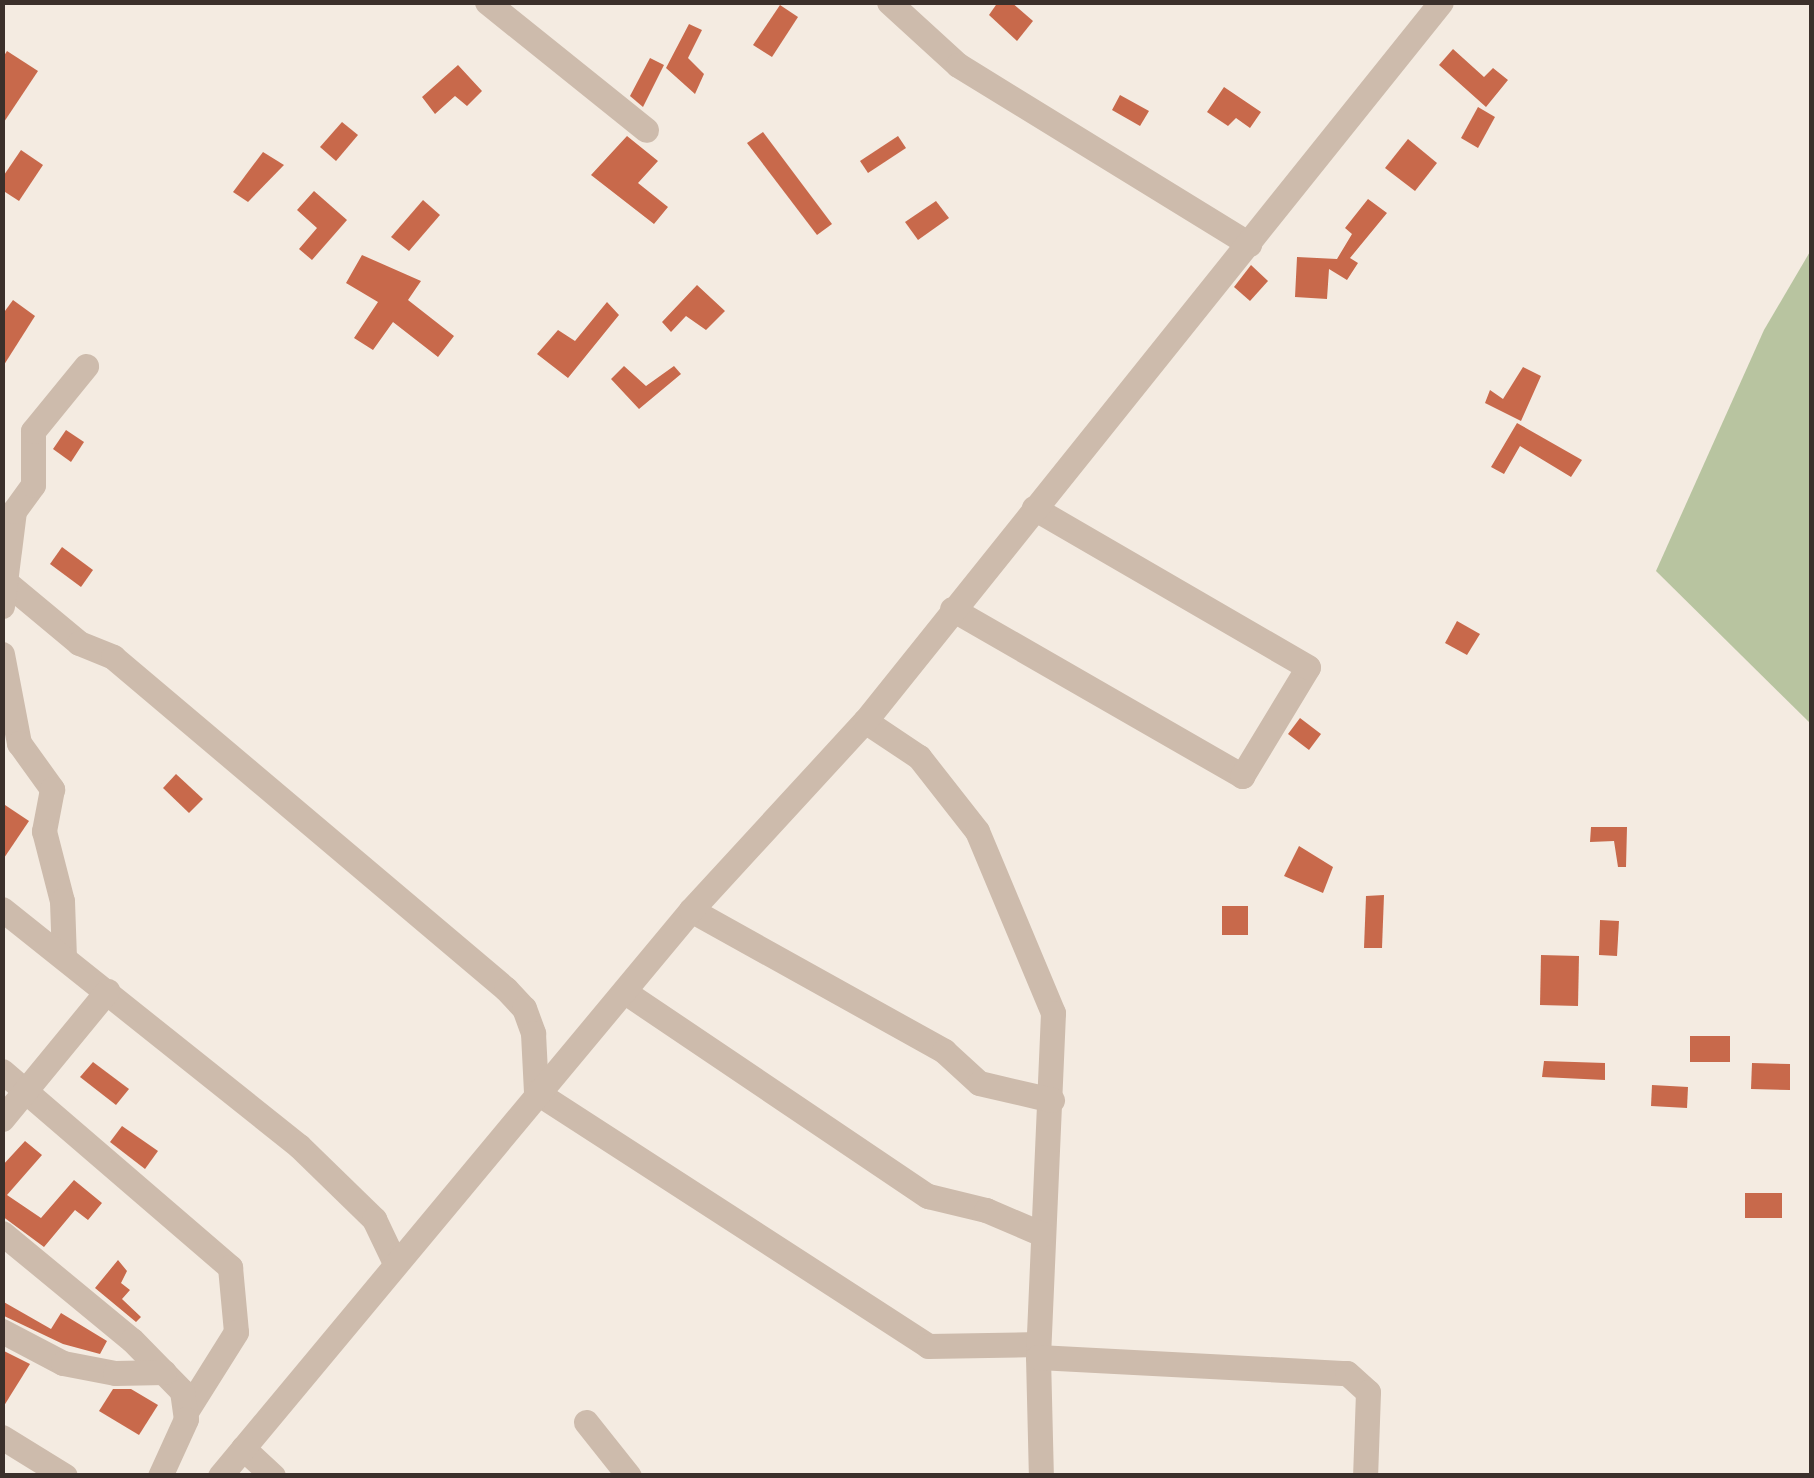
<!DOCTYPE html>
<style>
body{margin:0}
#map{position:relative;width:1814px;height:1478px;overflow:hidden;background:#f4ebe1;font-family:"Fira Sans",sans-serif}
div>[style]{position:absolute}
.green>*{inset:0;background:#b8c4a0}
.building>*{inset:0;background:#c8694b}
.minor>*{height:25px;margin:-12.5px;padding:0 12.5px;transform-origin:12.5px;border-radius:12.5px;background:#cdbbac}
span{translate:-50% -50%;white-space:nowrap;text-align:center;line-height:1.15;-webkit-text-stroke:8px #fbf5ee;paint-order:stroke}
.frame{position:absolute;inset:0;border:5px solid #3b302b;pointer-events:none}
</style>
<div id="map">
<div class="green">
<div style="clip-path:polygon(1811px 250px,1811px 724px,1656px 571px,1764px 330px)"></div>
</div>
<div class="building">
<div style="clip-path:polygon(998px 2px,1011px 2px,1033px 21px,1017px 41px,989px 15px)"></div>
<div style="clip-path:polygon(780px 5px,798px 17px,772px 57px,753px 45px)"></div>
<div style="clip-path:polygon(689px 24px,702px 30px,688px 58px,704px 74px,695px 94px,666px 68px)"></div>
<div style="clip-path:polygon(1453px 49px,1484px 77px,1493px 68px,1508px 80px,1486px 107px,1439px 65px)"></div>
<div style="clip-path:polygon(7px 51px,38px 71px,2px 125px,2px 59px)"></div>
<div style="clip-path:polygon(650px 58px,664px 65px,643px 107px,630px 96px)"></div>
<div style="clip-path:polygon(458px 65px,482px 91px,467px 106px,455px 96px,435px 114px,422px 97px)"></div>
<div style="clip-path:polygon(1224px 87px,1261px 112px,1250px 128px,1236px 118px,1228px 126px,1207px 112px)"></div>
<div style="clip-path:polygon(1120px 95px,1149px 111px,1140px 126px,1112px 110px)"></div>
<div style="clip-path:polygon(1478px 107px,1495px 117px,1478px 148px,1461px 138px)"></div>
<div style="clip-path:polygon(342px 122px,358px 135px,336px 161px,320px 147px)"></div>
<div style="clip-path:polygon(763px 132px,832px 224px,817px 235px,747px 143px)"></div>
<div style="clip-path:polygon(627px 136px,658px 161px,638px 183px,668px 207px,654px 224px,591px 175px)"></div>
<div style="clip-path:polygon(898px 136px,906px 148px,868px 173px,860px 161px)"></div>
<div style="clip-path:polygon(1408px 139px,1437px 163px,1415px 191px,1385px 168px)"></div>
<div style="clip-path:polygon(21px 150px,43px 165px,19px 201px,2px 190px,2px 178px)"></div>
<div style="clip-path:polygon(263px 152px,284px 165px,248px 202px,233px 192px)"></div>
<div style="clip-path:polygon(314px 191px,347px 220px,312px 260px,299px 249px,317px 228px,297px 210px)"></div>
<div style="clip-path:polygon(1368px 199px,1387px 213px,1350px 258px,1358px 263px,1347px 280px,1329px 269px,1327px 299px,1295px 297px,1297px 257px,1337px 259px,1352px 234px,1345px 228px)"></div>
<div style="clip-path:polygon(423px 200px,440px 215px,409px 251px,391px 237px)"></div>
<div style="clip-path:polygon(936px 201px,949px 218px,918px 240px,905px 222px)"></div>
<div style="clip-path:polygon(362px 255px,421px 281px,408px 300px,454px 336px,438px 357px,393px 322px,373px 350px,354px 338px,378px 302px,346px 283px)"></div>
<div style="clip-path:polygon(1251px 265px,1268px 281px,1250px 301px,1234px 287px)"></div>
<div style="clip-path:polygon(697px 285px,725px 311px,706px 330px,686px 316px,671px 332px,662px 322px)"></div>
<div style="clip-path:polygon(13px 300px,35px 316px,2px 368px,2px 315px)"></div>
<div style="clip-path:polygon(607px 302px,619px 315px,568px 378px,537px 354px,558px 330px,575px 341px)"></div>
<div style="clip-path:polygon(624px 366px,646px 386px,674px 366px,681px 374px,639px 409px,611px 379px)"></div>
<div style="clip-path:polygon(1523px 367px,1541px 376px,1521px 421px,1485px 403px,1490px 390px,1503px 399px)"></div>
<div style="clip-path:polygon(1517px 423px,1582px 460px,1571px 477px,1520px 446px,1504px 474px,1491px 467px)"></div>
<div style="clip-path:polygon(66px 430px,84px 442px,71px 462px,53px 449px)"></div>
<div style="clip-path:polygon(62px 547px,93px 570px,81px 587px,50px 564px)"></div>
<div style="clip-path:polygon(1457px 621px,1480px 634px,1467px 655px,1445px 643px)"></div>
<div style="clip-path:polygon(1300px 718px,1321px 734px,1309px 750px,1288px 734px)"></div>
<div style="clip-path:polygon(176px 774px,203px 799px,189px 813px,163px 788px)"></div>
<div style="clip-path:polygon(2px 803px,29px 821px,2px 861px)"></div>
<div style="clip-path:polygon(1591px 827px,1627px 827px,1626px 867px,1618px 867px,1614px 841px,1590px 842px)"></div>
<div style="clip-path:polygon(1299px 846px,1333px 867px,1323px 893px,1284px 876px)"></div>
<div style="clip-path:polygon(1384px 895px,1382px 948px,1364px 948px,1366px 896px)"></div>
<div style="clip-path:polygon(1222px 906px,1248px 906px,1248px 935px,1222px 935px)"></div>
<div style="clip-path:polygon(1600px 920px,1619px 921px,1617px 956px,1599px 955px)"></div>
<div style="clip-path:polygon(1541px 955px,1579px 956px,1578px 1006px,1540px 1005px)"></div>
<div style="clip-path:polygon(1690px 1036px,1730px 1036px,1730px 1062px,1690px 1062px)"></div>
<div style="clip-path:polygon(1544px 1061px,1605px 1063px,1605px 1080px,1542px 1077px)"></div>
<div style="clip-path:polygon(93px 1062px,129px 1089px,116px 1105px,80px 1077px)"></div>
<div style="clip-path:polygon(1752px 1063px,1790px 1064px,1790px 1090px,1751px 1089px)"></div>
<div style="clip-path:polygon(1652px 1085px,1688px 1087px,1687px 1108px,1651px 1106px)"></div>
<div style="clip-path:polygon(122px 1126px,158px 1151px,145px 1169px,110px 1142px)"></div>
<div style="clip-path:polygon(25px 1141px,42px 1155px,7px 1195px,41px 1218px,74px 1180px,102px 1203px,88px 1220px,75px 1210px,44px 1247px,2px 1216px,2px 1166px)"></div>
<div style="clip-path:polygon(1745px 1193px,1782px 1193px,1782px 1218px,1745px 1218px)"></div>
<div style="clip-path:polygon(118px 1260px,127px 1271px,121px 1283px,130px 1290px,122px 1299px,141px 1317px,136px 1322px,95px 1288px)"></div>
<div style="clip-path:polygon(2px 1301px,51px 1329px,61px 1313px,107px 1341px,100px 1354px,63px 1344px,2px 1315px)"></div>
<div style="clip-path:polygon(2px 1350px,30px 1364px,2px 1409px)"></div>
<div style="clip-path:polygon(113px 1389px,131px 1389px,158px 1405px,139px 1435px,99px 1411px)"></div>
</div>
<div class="minor">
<div style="left:487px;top:2px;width:204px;rotate:38.8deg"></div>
<div style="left:889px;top:2px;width:93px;rotate:42.4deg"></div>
<div style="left:958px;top:65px;width:342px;rotate:31.6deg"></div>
<div style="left:7px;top:583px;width:94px;rotate:39.8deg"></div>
<div style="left:79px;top:643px;width:37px;rotate:22deg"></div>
<div style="left:113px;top:657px;width:514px;rotate:40.19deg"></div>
<div style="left:506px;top:989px;width:26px;rotate:47deg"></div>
<div style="left:524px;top:1008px;width:27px;rotate:70deg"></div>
<div style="left:533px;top:1033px;width:59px;rotate:87.1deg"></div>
<div style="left:536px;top:1092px;width:467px;rotate:32.9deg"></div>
<div style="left:928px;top:1346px;width:110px;rotate:-1deg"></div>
<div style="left:2px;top:606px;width:96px;rotate:-82.8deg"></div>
<div style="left:14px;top:511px;width:32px;rotate:-54deg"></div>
<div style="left:33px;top:485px;width:54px;rotate:-90deg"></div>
<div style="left:33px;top:431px;width:84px;rotate:-50.8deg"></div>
<div style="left:952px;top:609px;width:335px;rotate:29.9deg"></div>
<div style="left:1242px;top:776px;width:127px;rotate:-58.8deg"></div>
<div style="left:1308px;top:667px;width:317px;rotate:-149.9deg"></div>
<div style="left:2px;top:654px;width:91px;rotate:79.2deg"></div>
<div style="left:19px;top:743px;width:57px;rotate:54.3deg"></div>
<div style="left:52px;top:789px;width:43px;rotate:100.8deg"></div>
<div style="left:44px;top:831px;width:72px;rotate:75.6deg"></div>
<div style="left:62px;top:901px;width:56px;rotate:88deg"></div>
<div style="left:865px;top:721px;width:65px;rotate:33.7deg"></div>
<div style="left:919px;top:757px;width:94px;rotate:51.9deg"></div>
<div style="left:977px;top:831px;width:197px;rotate:67.3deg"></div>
<div style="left:1053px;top:1013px;width:344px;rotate:92.5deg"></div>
<div style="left:1038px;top:1357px;width:119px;rotate:88.6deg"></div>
<div style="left:2px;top:909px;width:380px;rotate:38.6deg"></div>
<div style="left:299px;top:1146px;width:105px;rotate:44.2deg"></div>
<div style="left:374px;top:1219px;width:47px;rotate:64.5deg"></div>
<div style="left:691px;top:910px;width:290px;rotate:29.1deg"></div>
<div style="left:944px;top:1051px;width:47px;rotate:42.4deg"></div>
<div style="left:979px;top:1083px;width:75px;rotate:13.1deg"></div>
<div style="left:625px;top:992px;width:365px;rotate:34deg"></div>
<div style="left:928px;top:1196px;width:60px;rotate:13.6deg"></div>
<div style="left:986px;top:1210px;width:61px;rotate:23.2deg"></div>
<div style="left:2px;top:1071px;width:301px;rotate:40.7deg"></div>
<div style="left:230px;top:1267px;width:65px;rotate:84.7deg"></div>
<div style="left:236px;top:1332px;width:92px;rotate:122.1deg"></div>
<div style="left:2px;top:1119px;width:166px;rotate:-50.6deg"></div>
<div style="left:2px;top:1233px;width:168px;rotate:39.5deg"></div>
<div style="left:132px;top:1340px;width:71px;rotate:45.6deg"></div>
<div style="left:182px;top:1391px;width:28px;rotate:82deg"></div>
<div style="left:186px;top:1419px;width:63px;rotate:114.5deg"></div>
<div style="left:2px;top:1331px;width:69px;rotate:27.7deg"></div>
<div style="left:63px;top:1363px;width:53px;rotate:10.9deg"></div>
<div style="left:115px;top:1373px;width:49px;rotate:-1.2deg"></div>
<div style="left:1038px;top:1357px;width:309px;rotate:3deg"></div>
<div style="left:1347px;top:1373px;width:28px;rotate:42deg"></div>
<div style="left:1368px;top:1392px;width:84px;rotate:92deg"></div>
<div style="left:586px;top:1422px;width:69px;rotate:51.5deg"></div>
<div style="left:2px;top:1437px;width:74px;rotate:31.8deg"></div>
<div style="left:243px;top:1448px;width:41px;rotate:43deg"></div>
<div style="left:220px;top:1476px;width:736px;rotate:-50.23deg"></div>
<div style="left:691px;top:910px;width:257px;rotate:-47.4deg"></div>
<div style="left:865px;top:721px;width:921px;rotate:-51.3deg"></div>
</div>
<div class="frame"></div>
</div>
